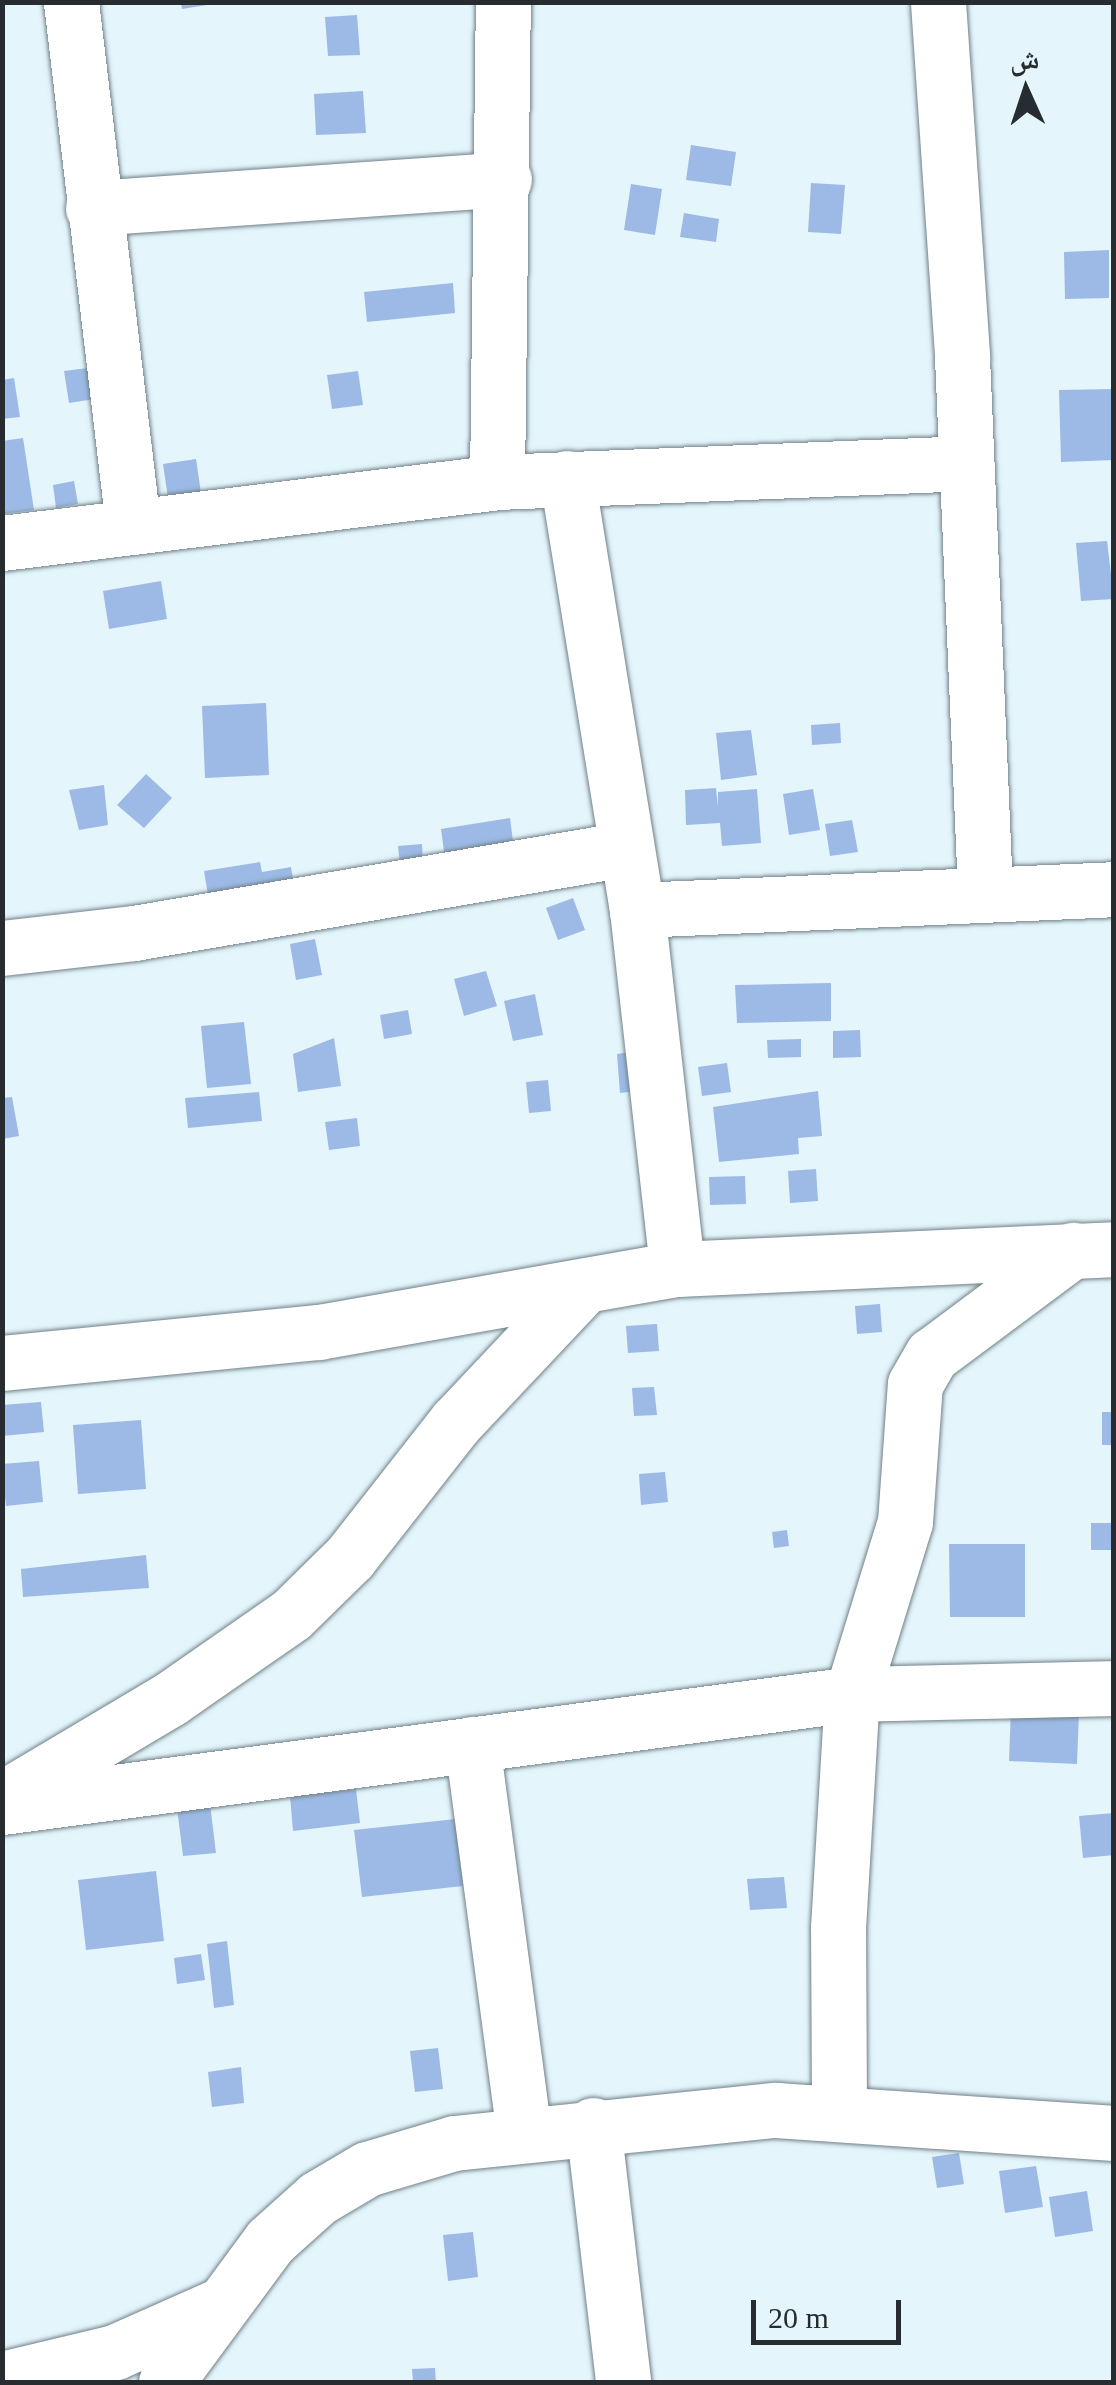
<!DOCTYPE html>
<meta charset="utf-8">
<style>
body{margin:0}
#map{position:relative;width:1116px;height:2385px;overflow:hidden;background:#e4f5fc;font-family:"Times New Roman","Noto Naskh Arabic",serif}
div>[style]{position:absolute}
.building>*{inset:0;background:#9cbae5}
.roads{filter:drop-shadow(0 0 2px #718087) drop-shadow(0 0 2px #718087)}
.minor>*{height:55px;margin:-27.5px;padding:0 27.5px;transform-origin:27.5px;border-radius:27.5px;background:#fff}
span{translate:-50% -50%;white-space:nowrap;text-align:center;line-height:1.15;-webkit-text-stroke:8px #e4f5fc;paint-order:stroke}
.frame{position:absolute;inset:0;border:5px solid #262c2f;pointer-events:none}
.north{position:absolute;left:976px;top:40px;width:100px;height:100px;-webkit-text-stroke:8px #e4f5fc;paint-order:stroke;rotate:357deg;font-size:28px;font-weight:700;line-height:40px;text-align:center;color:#262c2f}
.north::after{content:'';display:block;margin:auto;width:35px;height:45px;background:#262c2f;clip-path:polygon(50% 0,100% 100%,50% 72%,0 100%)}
.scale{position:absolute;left:751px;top:2300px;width:150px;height:45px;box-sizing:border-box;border:5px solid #262c2f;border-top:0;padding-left:12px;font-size:30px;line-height:35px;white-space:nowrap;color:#262c2f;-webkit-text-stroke:8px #e4f5fc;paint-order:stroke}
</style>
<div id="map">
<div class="building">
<div style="clip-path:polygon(181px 2px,207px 2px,207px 5px,182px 9px)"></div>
<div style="clip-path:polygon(357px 15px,360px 55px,328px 56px,325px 17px)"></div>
<div style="clip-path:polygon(363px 91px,366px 133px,316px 135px,314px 94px)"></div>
<div style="clip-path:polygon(691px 145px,736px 152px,731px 186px,686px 180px)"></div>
<div style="clip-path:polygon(811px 183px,845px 185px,841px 234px,808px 232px)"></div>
<div style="clip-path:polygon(631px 184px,662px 189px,655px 235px,624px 230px)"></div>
<div style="clip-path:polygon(684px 213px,719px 219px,716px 242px,680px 237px)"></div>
<div style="clip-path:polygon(1109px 250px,1109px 298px,1065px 299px,1064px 252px)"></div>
<div style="clip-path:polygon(453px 283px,455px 313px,367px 322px,364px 292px)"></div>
<div style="clip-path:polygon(104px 366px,108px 397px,69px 403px,64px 371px)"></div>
<div style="clip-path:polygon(358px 371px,363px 405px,332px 409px,327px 375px)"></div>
<div style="clip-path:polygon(14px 378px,20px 417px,2px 419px,2px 380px)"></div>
<div style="clip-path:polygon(1114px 389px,1114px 460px,1061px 462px,1059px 390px)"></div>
<div style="clip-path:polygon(23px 438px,34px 510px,2px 514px,2px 441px)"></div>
<div style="clip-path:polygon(196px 459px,201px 493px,168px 498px,163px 464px)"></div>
<div style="clip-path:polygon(74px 481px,78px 504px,56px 508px,53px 485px)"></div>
<div style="clip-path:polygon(1107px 541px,1114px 599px,1081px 601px,1076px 543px)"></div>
<div style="clip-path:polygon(161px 581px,167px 619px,109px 629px,103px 591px)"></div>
<div style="clip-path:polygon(266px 703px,269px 775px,205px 778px,202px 706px)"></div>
<div style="clip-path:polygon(840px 723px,841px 743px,812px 745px,811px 725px)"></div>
<div style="clip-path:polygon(751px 730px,757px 775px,721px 780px,716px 733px)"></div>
<div style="clip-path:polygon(146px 774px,172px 798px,144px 828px,117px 805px)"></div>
<div style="clip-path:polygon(104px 785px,108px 825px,79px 830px,69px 790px)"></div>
<div style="clip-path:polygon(716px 788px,718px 807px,718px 792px,757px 789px,761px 843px,722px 846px,720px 823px,686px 825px,685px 790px)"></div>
<div style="clip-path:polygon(813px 789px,820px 830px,789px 835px,783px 794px)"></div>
<div style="clip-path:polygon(510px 818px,514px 849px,445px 859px,441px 829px)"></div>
<div style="clip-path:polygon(852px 820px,858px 852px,830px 856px,825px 824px)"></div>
<div style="clip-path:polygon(422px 844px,423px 864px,400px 866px,398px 846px)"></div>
<div style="clip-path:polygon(260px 862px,262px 872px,291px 867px,294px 885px,209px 901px,204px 871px)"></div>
<div style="clip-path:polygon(573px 898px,585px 930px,558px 940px,546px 908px)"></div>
<div style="clip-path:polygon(315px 939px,322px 975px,296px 980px,290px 944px)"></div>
<div style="clip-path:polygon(486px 971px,497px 1006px,464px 1016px,454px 979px)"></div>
<div style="clip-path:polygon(831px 983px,831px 1021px,737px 1023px,735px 985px)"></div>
<div style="clip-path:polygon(535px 994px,543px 1035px,513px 1041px,504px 1001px)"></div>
<div style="clip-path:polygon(408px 1010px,412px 1034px,384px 1039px,380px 1015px)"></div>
<div style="clip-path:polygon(244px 1022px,251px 1084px,207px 1088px,201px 1026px)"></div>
<div style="clip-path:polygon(860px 1030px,861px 1057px,833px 1058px,833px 1031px)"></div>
<div style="clip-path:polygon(334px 1038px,341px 1086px,298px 1092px,293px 1054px)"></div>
<div style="clip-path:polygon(801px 1039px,801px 1057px,768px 1058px,767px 1040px)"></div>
<div style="clip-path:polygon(646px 1050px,651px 1089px,620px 1093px,617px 1054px)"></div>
<div style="clip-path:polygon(727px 1063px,731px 1092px,702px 1096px,698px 1067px)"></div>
<div style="clip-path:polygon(548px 1080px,551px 1111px,529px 1113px,526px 1082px)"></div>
<div style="clip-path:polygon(818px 1091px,822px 1136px,798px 1138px,799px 1154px,719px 1162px,713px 1107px)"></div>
<div style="clip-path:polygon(259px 1092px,262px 1121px,188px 1128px,185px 1098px)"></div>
<div style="clip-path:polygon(12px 1097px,19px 1136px,2px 1139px,2px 1098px)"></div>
<div style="clip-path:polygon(357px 1118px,360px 1146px,329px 1150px,325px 1122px)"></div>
<div style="clip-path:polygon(816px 1169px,818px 1201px,790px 1203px,788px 1171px)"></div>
<div style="clip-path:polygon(745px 1176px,746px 1204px,710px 1205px,709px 1177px)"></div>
<div style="clip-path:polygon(880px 1304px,882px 1332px,857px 1334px,855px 1306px)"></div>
<div style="clip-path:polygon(657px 1324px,659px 1351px,628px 1353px,626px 1326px)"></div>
<div style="clip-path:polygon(654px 1387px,657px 1415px,634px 1416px,632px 1388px)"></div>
<div style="clip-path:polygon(41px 1402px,44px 1432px,2px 1436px,2px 1405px)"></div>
<div style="clip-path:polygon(1102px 1412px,1114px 1412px,1114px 1445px,1102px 1445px)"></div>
<div style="clip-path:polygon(141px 1420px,146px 1489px,78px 1494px,73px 1425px)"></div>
<div style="clip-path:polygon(39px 1461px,43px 1502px,6px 1506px,2px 1464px)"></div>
<div style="clip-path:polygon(665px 1472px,668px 1502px,641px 1505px,639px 1474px)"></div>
<div style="clip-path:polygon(1091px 1523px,1114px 1523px,1114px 1550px,1091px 1550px)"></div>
<div style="clip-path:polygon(787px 1530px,789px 1546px,774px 1548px,772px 1532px)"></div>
<div style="clip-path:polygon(949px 1544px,1025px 1544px,1025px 1617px,950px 1617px)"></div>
<div style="clip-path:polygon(146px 1555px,149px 1588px,23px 1597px,21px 1569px)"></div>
<div style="clip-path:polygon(1011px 1708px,1079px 1711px,1077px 1764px,1009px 1761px)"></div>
<div style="clip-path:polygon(356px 1789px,360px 1823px,293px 1831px,290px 1796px)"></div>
<div style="clip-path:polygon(210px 1804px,216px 1853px,183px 1856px,177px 1808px)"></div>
<div style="clip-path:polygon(1114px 1813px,1114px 1855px,1083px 1858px,1079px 1816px)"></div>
<div style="clip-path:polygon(456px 1819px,463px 1886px,362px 1897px,354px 1830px)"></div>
<div style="clip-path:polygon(156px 1871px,164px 1941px,86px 1950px,78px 1880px)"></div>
<div style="clip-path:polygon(784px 1877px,787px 1908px,750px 1910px,747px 1879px)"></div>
<div style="clip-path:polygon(227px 1941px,234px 2005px,214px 2008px,207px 1944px)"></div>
<div style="clip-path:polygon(201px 1954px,205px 1980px,177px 1984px,174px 1958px)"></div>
<div style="clip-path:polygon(438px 2048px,443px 2089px,415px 2092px,410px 2051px)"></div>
<div style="clip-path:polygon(241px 2067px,244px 2103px,212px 2107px,208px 2072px)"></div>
<div style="clip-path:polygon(959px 2153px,964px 2184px,937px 2188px,932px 2157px)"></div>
<div style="clip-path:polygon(1036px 2166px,1043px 2207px,1005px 2213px,999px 2171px)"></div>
<div style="clip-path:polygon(1087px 2191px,1093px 2231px,1055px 2237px,1049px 2197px)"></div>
<div style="clip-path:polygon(473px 2232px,478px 2277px,448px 2281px,443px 2235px)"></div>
<div style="clip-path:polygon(435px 2368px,436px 2382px,413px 2382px,412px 2369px)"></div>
</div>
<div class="roads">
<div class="minor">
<div style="left:71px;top:2px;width:527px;rotate:83.24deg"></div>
<div style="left:938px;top:2px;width:356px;rotate:86.1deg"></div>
<div style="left:962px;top:357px;width:533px;rotate:87.53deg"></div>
<div style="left:93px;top:208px;width:412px;rotate:-4deg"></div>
<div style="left:567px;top:478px;width:438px;rotate:80.8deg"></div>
<div style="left:637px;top:910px;width:361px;rotate:83.6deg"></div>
<div style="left:497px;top:482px;width:480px;rotate:-89.3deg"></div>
<div style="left:2px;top:543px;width:499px;rotate:-7deg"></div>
<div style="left:497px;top:482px;width:466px;rotate:-2.3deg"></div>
<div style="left:637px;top:910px;width:477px;rotate:-2.5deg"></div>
<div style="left:2px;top:948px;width:133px;rotate:-6.5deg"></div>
<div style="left:134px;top:933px;width:495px;rotate:-9.7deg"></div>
<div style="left:2px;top:1363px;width:319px;rotate:-5.6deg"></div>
<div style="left:319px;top:1332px;width:364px;rotate:-10deg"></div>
<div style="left:677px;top:1269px;width:437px;rotate:-2.6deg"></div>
<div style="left:472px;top:1744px;width:393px;rotate:82.4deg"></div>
<div style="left:5px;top:1797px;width:192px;rotate:-30.7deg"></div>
<div style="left:170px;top:1699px;width:147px;rotate:-34.8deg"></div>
<div style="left:291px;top:1615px;width:83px;rotate:-44.5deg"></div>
<div style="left:350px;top:1557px;width:172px;rotate:-51.9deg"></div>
<div style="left:456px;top:1422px;width:187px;rotate:-46.7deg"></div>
<div style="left:2px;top:1807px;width:857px;rotate:-7.57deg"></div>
<div style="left:852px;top:1694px;width:262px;rotate:-1.3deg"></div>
<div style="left:839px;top:2110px;width:182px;rotate:-90.3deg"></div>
<div style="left:838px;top:1928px;width:234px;rotate:-86.6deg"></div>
<div style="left:852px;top:1694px;width:180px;rotate:-72.9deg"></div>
<div style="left:905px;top:1522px;width:138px;rotate:-85.9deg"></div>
<div style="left:915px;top:1384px;width:34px;rotate:-60deg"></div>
<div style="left:932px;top:1355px;width:176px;rotate:-36.7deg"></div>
<div style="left:593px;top:2125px;width:259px;rotate:83.3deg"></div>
<div style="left:2px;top:2379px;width:116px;rotate:-13.4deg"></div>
<div style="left:115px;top:2352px;width:116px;rotate:-23.9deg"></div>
<div style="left:166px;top:2382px;width:175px;rotate:-53.6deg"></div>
<div style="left:270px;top:2241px;width:64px;rotate:-41.9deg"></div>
<div style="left:318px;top:2198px;width:57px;rotate:-30.6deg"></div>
<div style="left:367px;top:2169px;width:91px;rotate:-16.6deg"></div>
<div style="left:454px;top:2143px;width:324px;rotate:-5.9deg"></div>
<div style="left:776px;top:2110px;width:339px;rotate:3.9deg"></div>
</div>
</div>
<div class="frame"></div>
<div class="north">ش</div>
<div class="scale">20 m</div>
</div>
